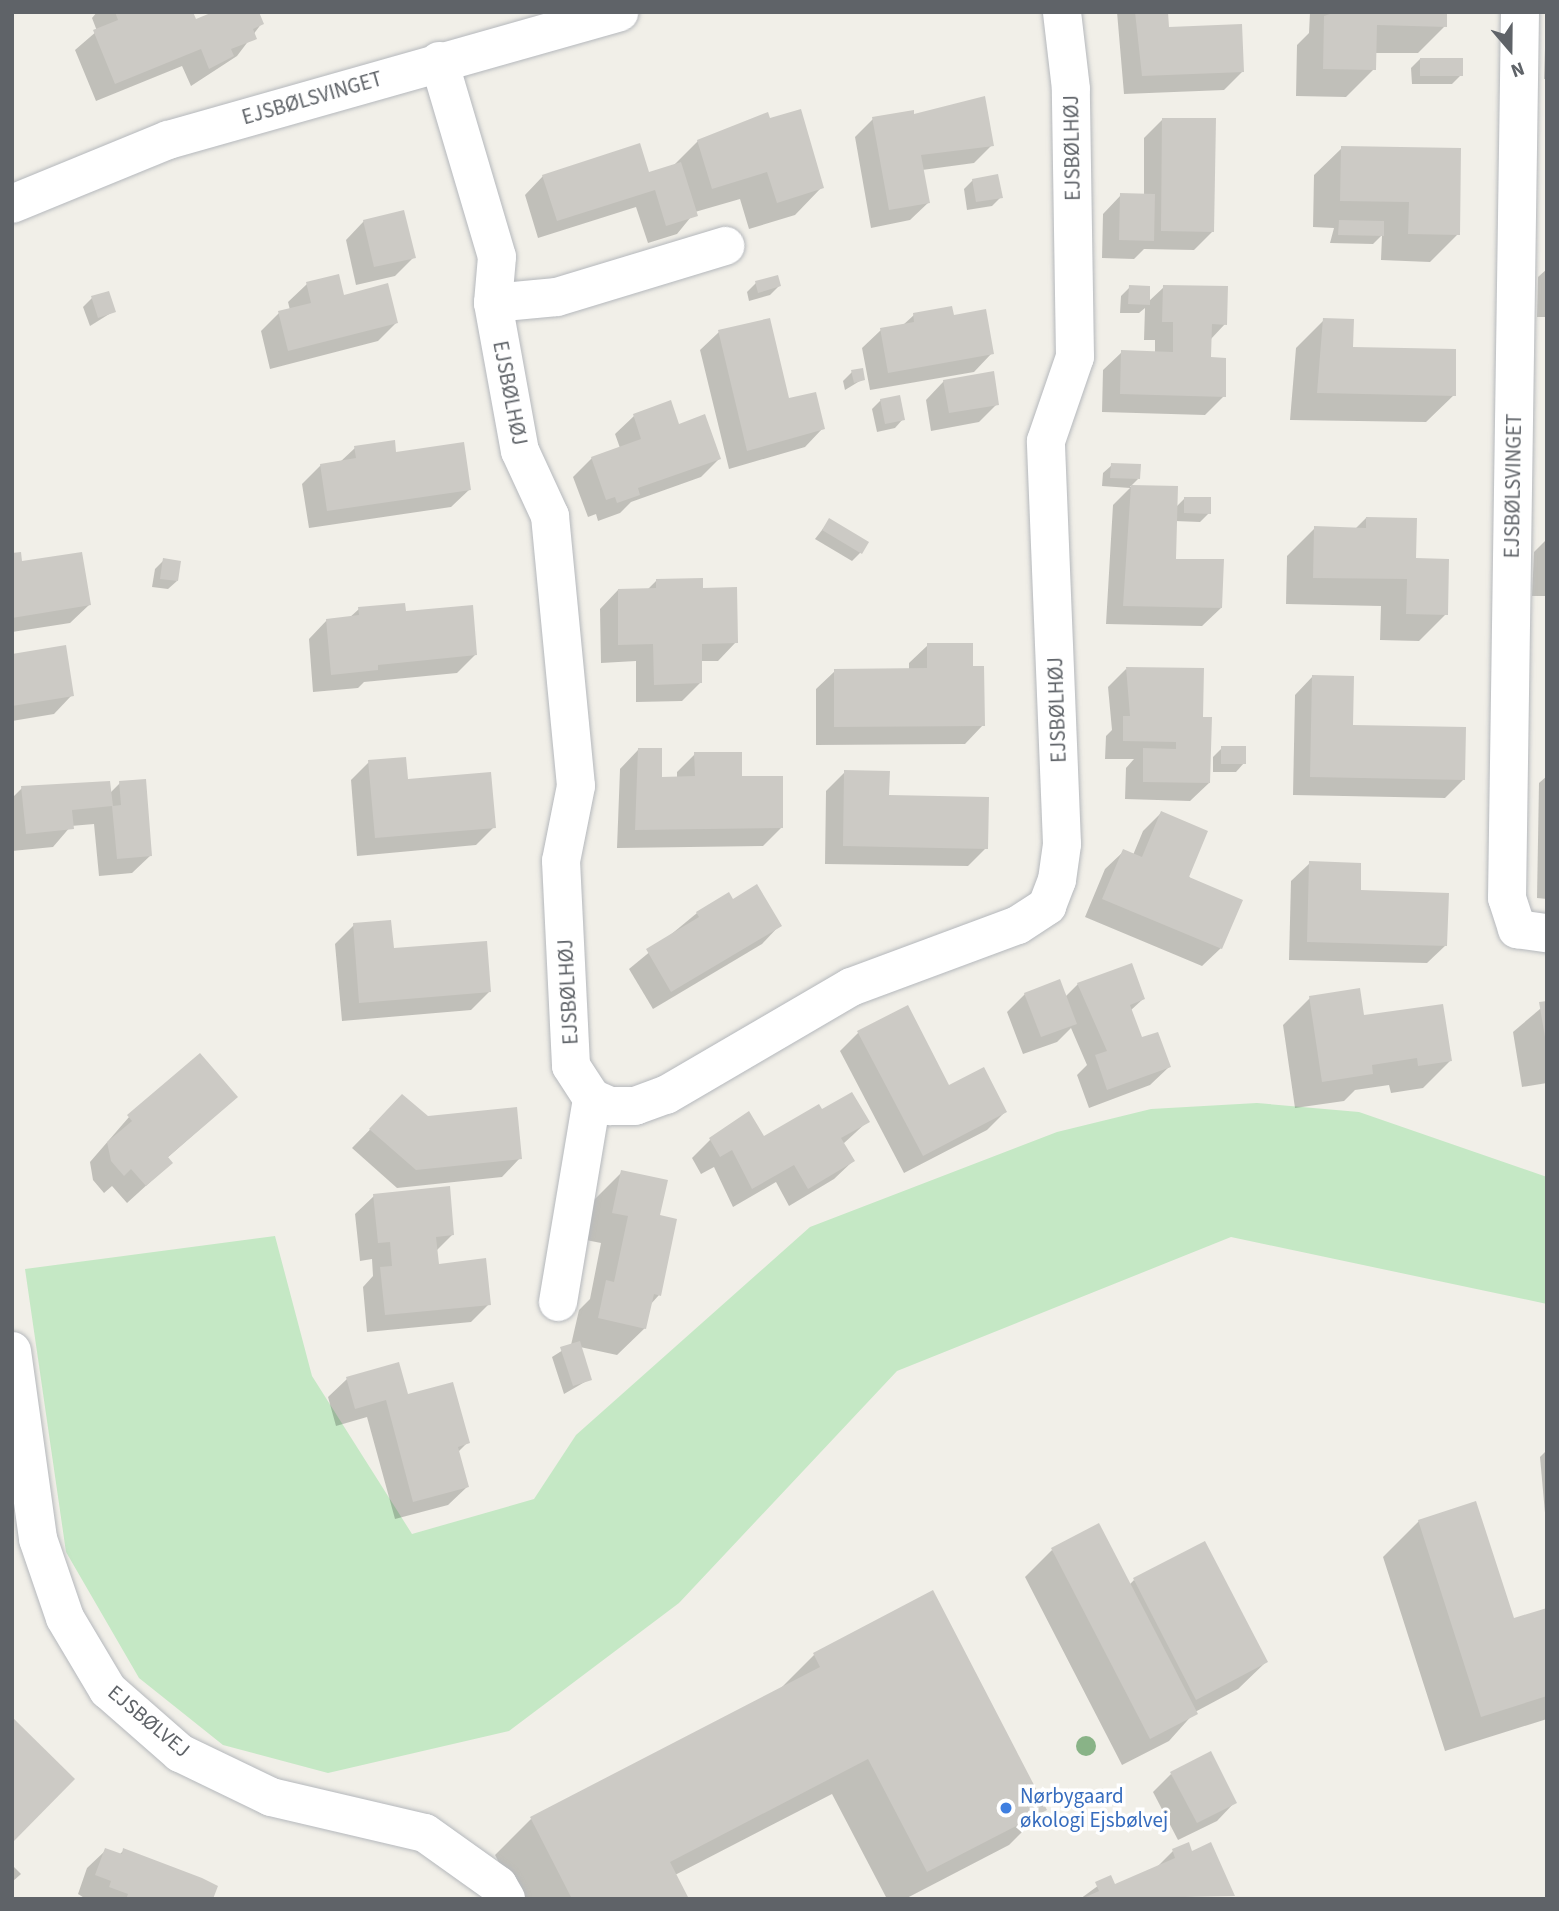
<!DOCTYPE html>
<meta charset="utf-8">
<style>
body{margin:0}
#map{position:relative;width:1559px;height:1911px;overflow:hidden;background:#f1efe8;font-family:"Source Sans 3",sans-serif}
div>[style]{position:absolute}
.green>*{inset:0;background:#c5e8c5}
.shadow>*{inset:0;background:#0003}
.building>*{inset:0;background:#cccac5}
.roads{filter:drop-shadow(0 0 2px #b5b8bc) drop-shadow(0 0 2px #b5b8bc)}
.minor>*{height:38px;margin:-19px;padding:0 19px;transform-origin:19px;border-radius:19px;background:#fff}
.trees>*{width:20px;height:20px;margin:-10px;border-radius:50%;background:#89b387}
.dots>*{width:19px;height:19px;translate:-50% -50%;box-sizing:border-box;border:4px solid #fff;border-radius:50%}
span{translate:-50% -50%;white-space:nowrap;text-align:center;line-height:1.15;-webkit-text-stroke:7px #fff;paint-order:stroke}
.street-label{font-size:21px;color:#5f6368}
.shop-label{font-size:21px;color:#366cbe}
.left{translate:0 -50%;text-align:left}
.frame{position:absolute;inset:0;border:14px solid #5f6368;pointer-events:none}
.north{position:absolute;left:1475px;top:14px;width:70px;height:70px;-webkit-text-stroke:5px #fff;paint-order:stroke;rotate:160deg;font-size:19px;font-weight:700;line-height:28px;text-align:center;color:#5f6368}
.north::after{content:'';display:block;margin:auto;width:24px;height:32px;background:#5f6368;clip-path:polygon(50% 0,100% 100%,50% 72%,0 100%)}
</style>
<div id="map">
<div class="green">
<div style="clip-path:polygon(1257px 1103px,1359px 1112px,1547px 1177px,1547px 1304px,1231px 1237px,897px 1371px,679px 1603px,509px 1731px,328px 1773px,223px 1745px,139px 1678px,66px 1552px,25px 1269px,275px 1236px,312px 1376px,412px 1534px,534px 1499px,576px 1435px,810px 1227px,1057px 1132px,1151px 1109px)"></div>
</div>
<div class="shadow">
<div style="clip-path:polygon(97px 12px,191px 12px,195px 21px,262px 23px,237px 56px,191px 86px,182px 66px,96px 101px,75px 50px,97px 31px,92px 18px)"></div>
<div style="clip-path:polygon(1117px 12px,1167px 12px,1167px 29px,1242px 72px,1224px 90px,1124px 94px)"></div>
<div style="clip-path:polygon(1310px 12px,1446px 12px,1445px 26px,1418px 53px,1374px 53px,1374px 69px,1346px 97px,1296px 96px,1297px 45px,1309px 33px)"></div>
<div style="clip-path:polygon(1547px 45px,1547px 79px,1544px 79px,1545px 47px)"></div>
<div style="clip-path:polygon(1420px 59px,1461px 75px,1452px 84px,1412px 84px,1411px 68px)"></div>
<div style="clip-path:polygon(913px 116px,992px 145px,974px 163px,922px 170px,929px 202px,910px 220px,871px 228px,855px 137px,873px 119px)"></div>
<div style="clip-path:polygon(1163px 119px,1213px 231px,1194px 250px,1144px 249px,1134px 259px,1102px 258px,1103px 214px,1121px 195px,1144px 196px,1144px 138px)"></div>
<div style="clip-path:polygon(698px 141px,822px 187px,795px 215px,749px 229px,740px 199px,695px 212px,677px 234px,648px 243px,636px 207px,538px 238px,525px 195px,543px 176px,648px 174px,673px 166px)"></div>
<div style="clip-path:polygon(1342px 148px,1458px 234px,1430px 262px,1381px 260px,1382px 235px,1373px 244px,1330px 243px,1334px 228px,1313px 227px,1314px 175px)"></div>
<div style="clip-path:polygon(973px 180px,1001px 197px,992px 206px,967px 210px,964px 189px)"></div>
<div style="clip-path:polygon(364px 221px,414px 257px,395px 276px,356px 285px,346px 240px)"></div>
<div style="clip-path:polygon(1547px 269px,1547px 317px,1537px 317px,1538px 277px)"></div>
<div style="clip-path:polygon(756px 283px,779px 286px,770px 295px,749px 301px,747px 292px)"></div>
<div style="clip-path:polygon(307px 284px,343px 297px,396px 323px,378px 341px,270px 369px,261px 331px,279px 313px,290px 310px,288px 302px)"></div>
<div style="clip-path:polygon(1130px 287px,1148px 302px,1164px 287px,1225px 324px,1210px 340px,1209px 359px,1224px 396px,1205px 415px,1102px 412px,1103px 370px,1122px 352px,1155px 353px,1155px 340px,1144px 340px,1145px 308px,1139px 313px,1120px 313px,1121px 296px)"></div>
<div style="clip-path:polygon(92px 298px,114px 311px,90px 326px,83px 307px)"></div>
<div style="clip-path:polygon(914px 315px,953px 317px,992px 353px,974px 372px,870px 390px,862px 348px,881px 330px,903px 325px)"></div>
<div style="clip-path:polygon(1324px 320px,1352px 349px,1454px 395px,1426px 422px,1290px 420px,1296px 348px)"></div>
<div style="clip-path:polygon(719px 332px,788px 400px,823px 428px,805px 447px,729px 469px,700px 350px)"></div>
<div style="clip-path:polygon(852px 372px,863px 379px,845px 390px,843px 381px)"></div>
<div style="clip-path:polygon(944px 381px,997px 404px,979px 422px,931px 431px,926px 400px)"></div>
<div style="clip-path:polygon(881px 400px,903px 419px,895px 428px,877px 432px,872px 409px)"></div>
<div style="clip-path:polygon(1547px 408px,1547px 459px,1546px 459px,1546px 409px)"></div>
<div style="clip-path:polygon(634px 416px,678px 426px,719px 459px,701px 477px,631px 502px,620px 513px,598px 521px,596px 514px,588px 517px,573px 477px,592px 458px,620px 448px,615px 434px)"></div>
<div style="clip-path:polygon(355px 448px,470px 489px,451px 507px,309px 528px,302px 484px,321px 465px,340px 462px)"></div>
<div style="clip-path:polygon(1112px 465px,1138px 479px,1130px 487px,1176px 488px,1175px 508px,1184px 499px,1209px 513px,1200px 522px,1175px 521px,1174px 560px,1221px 608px,1202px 626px,1106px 624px,1113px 505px,1130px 488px,1102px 486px,1103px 473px)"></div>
<div style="clip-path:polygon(1366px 518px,1414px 560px,1446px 614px,1419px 641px,1380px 640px,1381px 606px,1286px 604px,1287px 556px,1315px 528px,1355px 529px)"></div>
<div style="clip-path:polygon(829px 521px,861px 552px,852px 561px,815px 539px)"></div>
<div style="clip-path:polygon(1547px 539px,1547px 596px,1532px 596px,1534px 552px)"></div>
<div style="clip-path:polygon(12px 555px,21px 563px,89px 605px,70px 623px,12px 632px)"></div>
<div style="clip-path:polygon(164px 560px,177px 581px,168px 589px,152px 587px,155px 569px)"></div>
<div style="clip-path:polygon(656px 581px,736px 642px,718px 661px,700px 661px,700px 683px,682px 701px,636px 702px,636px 661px,601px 663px,600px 609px,618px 590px,647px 590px)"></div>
<div style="clip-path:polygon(359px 609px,404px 613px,475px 655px,457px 673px,364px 682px,358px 688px,313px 692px,309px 639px,327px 620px,349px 618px)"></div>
<div style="clip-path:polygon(928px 645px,983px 725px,965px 744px,816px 745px,816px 689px,835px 671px,909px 670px,909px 663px)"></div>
<div style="clip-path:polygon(12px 655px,72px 695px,54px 714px,12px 721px)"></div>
<div style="clip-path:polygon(1126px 669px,1201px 718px,1209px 783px,1190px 801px,1125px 799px,1126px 768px,1134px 759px,1105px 759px,1106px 736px,1112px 730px,1108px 687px)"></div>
<div style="clip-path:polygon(1313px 676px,1351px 726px,1464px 779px,1445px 798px,1293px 795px,1295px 695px)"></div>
<div style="clip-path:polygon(1222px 748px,1244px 763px,1236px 772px,1213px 772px,1213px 757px)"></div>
<div style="clip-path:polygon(638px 750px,661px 778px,677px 778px,677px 772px,695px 754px,740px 778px,781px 828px,763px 846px,617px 848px,620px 769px)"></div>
<div style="clip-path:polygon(369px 762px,407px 781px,494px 827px,476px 845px,357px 856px,351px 780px)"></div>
<div style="clip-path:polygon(845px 772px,887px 797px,986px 848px,968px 866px,825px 864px,826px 791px)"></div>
<div style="clip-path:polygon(1547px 776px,1547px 899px,1537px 898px,1539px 783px)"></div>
<div style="clip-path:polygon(120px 783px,151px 855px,132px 873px,99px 876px,94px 824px,71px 826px,53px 847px,12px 851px,12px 798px,22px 788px,110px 793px)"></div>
<div style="clip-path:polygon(1161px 813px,1221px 948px,1202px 966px,1085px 917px,1105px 869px,1124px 851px,1133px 855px,1143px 831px)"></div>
<div style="clip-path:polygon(1310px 863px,1359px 892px,1446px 945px,1427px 963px,1289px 960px,1291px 881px)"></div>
<div style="clip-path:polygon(732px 901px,780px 925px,762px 944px,653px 1009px,629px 969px,697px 913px)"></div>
<div style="clip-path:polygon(354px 925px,392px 950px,489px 992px,471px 1010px,342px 1021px,335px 944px)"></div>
<div style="clip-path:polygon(1078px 984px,1143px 999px,1130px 1011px,1141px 1040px,1169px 1067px,1150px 1085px,1089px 1108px,1077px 1075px,1087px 1065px,1071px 1028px,1057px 1042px,1023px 1054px,1007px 1012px,1025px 994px,1065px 997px)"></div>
<div style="clip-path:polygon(1310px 998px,1362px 1017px,1450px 1061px,1423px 1088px,1391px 1093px,1389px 1085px,1355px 1090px,1344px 1101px,1295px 1108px,1283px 1025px)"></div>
<div style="clip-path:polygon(1547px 1003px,1547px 1083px,1522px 1087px,1513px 1032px)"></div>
<div style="clip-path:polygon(859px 1032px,948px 1087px,1005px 1112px,987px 1130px,904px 1173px,840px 1051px)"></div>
<div style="clip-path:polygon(236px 1097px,167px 1158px,171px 1163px,127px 1203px,112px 1186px,104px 1193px,93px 1180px,90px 1162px,129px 1117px)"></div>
<div style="clip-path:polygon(402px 1097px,427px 1118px,520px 1158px,502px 1177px,397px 1188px,352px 1148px)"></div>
<div style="clip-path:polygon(821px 1112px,867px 1122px,843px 1144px,853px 1161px,834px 1179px,789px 1206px,776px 1182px,733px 1207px,714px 1167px,701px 1174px,692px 1158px,710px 1140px,763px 1138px)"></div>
<div style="clip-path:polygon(622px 1172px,658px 1217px,659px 1295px,650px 1305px,645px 1328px,617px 1355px,580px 1347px,590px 1379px,564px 1394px,552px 1357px,571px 1345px,579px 1310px,590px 1299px,601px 1243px,586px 1240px,594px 1200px)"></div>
<div style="clip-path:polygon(374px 1196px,453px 1234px,436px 1251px,437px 1266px,489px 1304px,471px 1322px,367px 1332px,363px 1287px,373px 1276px,372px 1259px,360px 1261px,355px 1214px)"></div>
<div style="clip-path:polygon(347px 1379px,407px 1396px,468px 1442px,457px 1453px,467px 1487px,448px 1505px,395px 1519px,367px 1417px,336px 1426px,328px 1397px)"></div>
<div style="clip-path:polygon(1547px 1450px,1547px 1513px,1545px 1513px,1540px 1457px)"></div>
<div style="clip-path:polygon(1419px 1521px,1513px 1620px,1547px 1610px,1547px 1719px,1445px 1751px,1383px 1557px)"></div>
<div style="clip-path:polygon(1052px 1550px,1129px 1585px,1134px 1580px,1266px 1662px,1238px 1689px,1195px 1712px,1169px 1741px,1122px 1765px,1025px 1577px)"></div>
<div style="clip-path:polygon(933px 1593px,1045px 1809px,1009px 1845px,905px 1899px,887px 1899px,832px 1794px,675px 1875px,688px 1899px,518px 1899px,495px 1855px,531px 1819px,778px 1691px,814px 1655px)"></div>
<div style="clip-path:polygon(1171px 1774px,1235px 1802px,1217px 1821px,1178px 1840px,1153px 1792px)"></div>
<div style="clip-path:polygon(106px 1850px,119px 1855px,124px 1850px,211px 1899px,86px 1899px,78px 1894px,87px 1868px)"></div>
<div style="clip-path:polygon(1173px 1851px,1191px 1853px,1233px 1895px,1080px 1899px,1110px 1877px,1114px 1887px,1155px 1869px)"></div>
<div style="clip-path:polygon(12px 1865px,21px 1874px,12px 1882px)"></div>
</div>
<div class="building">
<div style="clip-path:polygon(115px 12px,193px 12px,196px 19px,213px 12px,259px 12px,264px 24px,253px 29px,257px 39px,231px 49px,234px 56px,209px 69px,201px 49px,115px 84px,93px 30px,118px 20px)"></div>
<div style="clip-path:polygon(1135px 12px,1168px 12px,1169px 27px,1242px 24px,1244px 72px,1142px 76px)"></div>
<div style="clip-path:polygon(1336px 12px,1447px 12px,1447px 27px,1377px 25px,1376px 70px,1323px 69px,1324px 16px)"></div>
<div style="clip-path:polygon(1420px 58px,1463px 58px,1463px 76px,1420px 76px)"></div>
<div style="clip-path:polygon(985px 96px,994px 146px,921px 155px,930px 203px,889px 210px,872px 117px,914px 110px,914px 114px)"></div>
<div style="clip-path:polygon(801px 109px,824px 188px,777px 203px,767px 172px,712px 189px,697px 140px,768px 112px,770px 118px)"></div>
<div style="clip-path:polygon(1162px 118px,1216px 118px,1214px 232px,1161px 231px)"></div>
<div style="clip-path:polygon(640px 143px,649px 172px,681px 162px,698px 216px,666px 226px,655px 190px,557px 221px,542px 175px)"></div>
<div style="clip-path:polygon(1341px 146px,1461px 148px,1460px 235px,1408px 234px,1409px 202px,1340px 201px)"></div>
<div style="clip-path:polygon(998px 174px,1003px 198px,976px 202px,972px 179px)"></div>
<div style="clip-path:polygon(1120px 193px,1155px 194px,1154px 241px,1119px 240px)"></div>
<div style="clip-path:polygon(404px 210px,416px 258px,374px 267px,363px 220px)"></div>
<div style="clip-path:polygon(1339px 220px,1384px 221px,1384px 236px,1338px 235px)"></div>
<div style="clip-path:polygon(339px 274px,344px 295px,388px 283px,398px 323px,288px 351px,278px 311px,311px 303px,306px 282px)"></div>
<div style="clip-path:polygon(778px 275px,781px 286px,758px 293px,755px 281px)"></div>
<div style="clip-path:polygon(1129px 285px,1150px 286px,1150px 305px,1128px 304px)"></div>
<div style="clip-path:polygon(1163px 285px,1228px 286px,1227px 325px,1212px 324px,1211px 357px,1226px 358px,1226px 397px,1120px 394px,1121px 350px,1173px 352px,1173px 322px,1162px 322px)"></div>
<div style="clip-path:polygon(109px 291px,116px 312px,98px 318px,91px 296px)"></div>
<div style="clip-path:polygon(952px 306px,954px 315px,986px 309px,994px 354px,888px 373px,880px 328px,914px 322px,913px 313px)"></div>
<div style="clip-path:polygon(770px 318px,789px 398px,816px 392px,825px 429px,747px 451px,718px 330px)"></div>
<div style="clip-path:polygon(1323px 318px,1354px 319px,1353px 347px,1456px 349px,1456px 396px,1317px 393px)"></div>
<div style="clip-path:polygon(863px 368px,865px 380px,854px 383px,851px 370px)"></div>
<div style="clip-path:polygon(994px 371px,999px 405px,949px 413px,943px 380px)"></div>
<div style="clip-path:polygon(900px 395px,905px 420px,885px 424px,880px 399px)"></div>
<div style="clip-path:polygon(671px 400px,679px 424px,705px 414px,721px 459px,638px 488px,640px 495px,617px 503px,615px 497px,606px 500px,591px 457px,641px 439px,633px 414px)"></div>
<div style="clip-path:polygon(395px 440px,396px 452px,464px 442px,471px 490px,327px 511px,320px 464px,356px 458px,354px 446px)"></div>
<div style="clip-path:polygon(1111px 463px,1141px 464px,1140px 479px,1110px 478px)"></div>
<div style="clip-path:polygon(1131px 485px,1178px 486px,1176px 559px,1224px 559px,1222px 608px,1123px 606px)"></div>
<div style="clip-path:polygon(1184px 497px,1211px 497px,1211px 514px,1184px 513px)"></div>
<div style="clip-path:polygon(1366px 517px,1417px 518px,1416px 558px,1449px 559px,1448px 615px,1406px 614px,1407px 579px,1313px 578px,1314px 526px,1366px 528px)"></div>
<div style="clip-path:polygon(829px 518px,869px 542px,862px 554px,822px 530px)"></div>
<div style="clip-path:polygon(21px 552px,22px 561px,82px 552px,91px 605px,12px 618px,12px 553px)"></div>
<div style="clip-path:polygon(163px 558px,181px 561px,178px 581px,160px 579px)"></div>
<div style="clip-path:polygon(703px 578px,703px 588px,737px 587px,738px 643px,702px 644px,702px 683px,654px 685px,653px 644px,618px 645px,618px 589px,656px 588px,656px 579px)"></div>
<div style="clip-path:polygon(405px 603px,406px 611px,473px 605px,477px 655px,378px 665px,378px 670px,331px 675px,326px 619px,359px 615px,358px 607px)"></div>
<div style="clip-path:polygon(927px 643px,973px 643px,973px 666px,984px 666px,985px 726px,834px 727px,834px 669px,927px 668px)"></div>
<div style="clip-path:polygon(66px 645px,74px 696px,12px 706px,12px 654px)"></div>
<div style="clip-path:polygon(1126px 667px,1204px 668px,1203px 717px,1212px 717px,1210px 783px,1143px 782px,1143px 748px,1176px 749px,1176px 742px,1123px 741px,1123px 716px,1130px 716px)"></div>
<div style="clip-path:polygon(1312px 675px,1354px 676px,1353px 725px,1466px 727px,1465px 780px,1310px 777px)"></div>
<div style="clip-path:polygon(1221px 746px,1246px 746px,1246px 764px,1221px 764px)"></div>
<div style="clip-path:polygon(638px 748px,662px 748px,662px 777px,695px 776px,694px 752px,742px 752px,742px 776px,783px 776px,783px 828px,635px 830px)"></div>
<div style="clip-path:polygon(406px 757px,408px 779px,491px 772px,496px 828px,375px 838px,368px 760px)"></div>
<div style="clip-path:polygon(844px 770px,890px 771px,889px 795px,989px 797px,988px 849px,843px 846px)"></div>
<div style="clip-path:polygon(146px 779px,152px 856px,117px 859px,112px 806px,72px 810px,74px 829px,26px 834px,21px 786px,110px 781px,113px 806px,121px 805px,119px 781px)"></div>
<div style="clip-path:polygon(1161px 811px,1208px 831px,1189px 877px,1243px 900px,1222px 949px,1102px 899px,1123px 849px,1142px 857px)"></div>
<div style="clip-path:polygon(1309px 861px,1361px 863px,1361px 890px,1449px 893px,1447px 946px,1307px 942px)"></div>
<div style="clip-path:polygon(757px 884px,782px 926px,671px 992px,646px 949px,699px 917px,696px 912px,729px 892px,733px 899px)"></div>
<div style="clip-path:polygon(391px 920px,394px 948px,487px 941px,491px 992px,359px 1003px,353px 923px)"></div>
<div style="clip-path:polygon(1132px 963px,1145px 999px,1130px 1005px,1142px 1037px,1158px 1032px,1171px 1067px,1107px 1090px,1095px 1055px,1107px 1051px,1077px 983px)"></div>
<div style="clip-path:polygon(1060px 979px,1077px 1024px,1041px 1037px,1024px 993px)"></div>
<div style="clip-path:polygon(1360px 988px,1364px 1015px,1443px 1004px,1452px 1061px,1418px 1066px,1417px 1058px,1372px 1065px,1373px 1074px,1322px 1082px,1309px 996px)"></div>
<div style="clip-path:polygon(1547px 1001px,1547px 1037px,1545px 1037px,1539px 1002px)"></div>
<div style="clip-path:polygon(908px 1005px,949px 1085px,984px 1067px,1007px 1112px,923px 1156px,857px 1031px)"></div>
<div style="clip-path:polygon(200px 1053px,238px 1097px,168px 1157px,173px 1163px,146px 1186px,131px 1169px,124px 1176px,111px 1161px,107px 1142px,132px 1121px,127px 1115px)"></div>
<div style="clip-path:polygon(852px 1092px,870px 1122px,841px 1138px,855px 1161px,808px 1189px,794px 1165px,752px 1189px,732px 1150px,720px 1157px,709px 1138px,749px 1111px,764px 1136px,819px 1104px,822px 1109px)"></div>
<div style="clip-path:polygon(402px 1094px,428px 1116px,517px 1107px,522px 1159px,416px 1170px,369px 1129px)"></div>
<div style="clip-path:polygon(621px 1170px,668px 1180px,660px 1215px,677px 1219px,661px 1296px,654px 1294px,646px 1329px,598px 1318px,606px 1280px,614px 1282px,628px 1216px,612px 1213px)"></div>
<div style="clip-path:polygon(450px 1186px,454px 1235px,436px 1237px,439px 1264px,486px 1258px,491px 1305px,385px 1315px,380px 1267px,392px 1266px,390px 1242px,378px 1243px,373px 1194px)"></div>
<div style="clip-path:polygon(580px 1341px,592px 1380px,573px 1386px,560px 1347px)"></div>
<div style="clip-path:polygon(399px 1362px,408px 1394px,453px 1382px,470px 1443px,458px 1447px,469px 1487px,413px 1502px,386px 1400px,355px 1409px,346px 1377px)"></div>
<div style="clip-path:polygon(1476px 1501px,1514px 1618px,1547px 1608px,1547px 1696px,1481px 1717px,1418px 1520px)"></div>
<div style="clip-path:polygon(1099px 1523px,1198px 1714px,1150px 1739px,1051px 1548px)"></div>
<div style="clip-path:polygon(1205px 1541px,1268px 1662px,1196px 1700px,1133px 1578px)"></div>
<div style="clip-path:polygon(933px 1590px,1047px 1810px,927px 1872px,868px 1759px,670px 1862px,689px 1899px,572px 1899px,530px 1817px,820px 1667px,813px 1653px)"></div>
<div style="clip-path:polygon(12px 1717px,75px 1779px,12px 1843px)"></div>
<div style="clip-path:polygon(1211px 1751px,1237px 1803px,1197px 1823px,1170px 1772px)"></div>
<div style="clip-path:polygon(1189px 1842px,1192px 1851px,1211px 1842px,1235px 1896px,1081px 1899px,1099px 1891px,1095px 1882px,1111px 1875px,1115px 1884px,1175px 1858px,1172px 1849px)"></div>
<div style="clip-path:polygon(105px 1848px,122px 1854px,123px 1848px,202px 1878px,218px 1886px,213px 1899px,126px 1899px,128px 1894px,109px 1887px,111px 1881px,95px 1875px)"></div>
</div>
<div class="roads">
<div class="minor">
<div style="left:1520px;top:12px;width:886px;rotate:90.84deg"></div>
<div style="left:1507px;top:898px;width:33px;rotate:72deg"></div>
<div style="left:1517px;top:929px;width:30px;rotate:8deg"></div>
<div style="left:439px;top:61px;width:204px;rotate:73.5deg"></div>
<div style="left:497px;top:257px;width:46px;rotate:95deg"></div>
<div style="left:493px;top:303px;width:150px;rotate:79.7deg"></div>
<div style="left:520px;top:451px;width:72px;rotate:65.2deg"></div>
<div style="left:550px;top:516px;width:271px;rotate:84.5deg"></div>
<div style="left:576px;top:786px;width:76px;rotate:101.3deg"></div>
<div style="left:561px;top:861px;width:205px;rotate:87.2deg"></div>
<div style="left:571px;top:1066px;width:38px;rotate:57deg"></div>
<div style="left:592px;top:1098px;width:20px;rotate:24deg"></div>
<div style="left:610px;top:1106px;width:25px"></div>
<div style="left:635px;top:1106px;width:33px;rotate:-20deg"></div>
<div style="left:666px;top:1095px;width:214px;rotate:-30.3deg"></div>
<div style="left:851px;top:987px;width:178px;rotate:-20.4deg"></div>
<div style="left:1018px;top:925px;width:35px;rotate:-33deg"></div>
<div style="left:1047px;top:906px;width:28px;rotate:-69deg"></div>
<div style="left:1057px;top:880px;width:36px;rotate:-82deg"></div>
<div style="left:1062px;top:844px;width:403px;rotate:-92.3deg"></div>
<div style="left:1046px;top:441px;width:89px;rotate:-71deg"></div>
<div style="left:1075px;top:357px;width:268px;rotate:-90.9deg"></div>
<div style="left:1071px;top:89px;width:78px;rotate:-96.7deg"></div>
<div style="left:12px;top:204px;width:169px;rotate:-22.3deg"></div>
<div style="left:168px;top:140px;width:469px;rotate:-15.8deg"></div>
<div style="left:493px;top:303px;width:64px;rotate:-5.4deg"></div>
<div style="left:557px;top:297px;width:176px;rotate:-16.9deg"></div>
<div style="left:558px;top:1302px;width:207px;rotate:-80.5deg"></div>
<div style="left:12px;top:1351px;width:190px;rotate:82.1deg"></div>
<div style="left:38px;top:1539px;width:83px;rotate:71.1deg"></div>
<div style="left:65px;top:1618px;width:84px;rotate:59.2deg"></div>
<div style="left:108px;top:1690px;width:96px;rotate:41.2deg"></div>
<div style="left:180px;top:1753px;width:101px;rotate:25.8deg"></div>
<div style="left:271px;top:1797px;width:158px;rotate:13.2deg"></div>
<div style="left:425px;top:1833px;width:90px;rotate:35.5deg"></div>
<div style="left:498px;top:1885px;width:16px;rotate:60deg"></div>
</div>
</div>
<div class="trees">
<div style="left:1086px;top:1746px"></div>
</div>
<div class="dots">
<div style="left:1006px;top:1808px;background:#3f7fe0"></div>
</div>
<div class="street-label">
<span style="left:312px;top:98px;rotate:-16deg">EJSBØLSVINGET</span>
<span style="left:1072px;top:148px;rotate:-91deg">EJSBØLHØJ</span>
<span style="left:510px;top:393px;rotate:79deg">EJSBØLHØJ</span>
<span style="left:1513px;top:486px;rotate:-89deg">EJSBØLSVINGET</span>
<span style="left:1057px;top:710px;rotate:-92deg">EJSBØLHØJ</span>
<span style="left:568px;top:992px;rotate:-93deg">EJSBØLHØJ</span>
<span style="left:149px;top:1721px;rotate:40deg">EJSBØLVEJ</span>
</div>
<div class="shop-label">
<span class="left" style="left:1020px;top:1808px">Nørbygaard<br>økologi Ejsbølvej</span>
</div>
<div class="frame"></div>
<div class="north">N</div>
</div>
